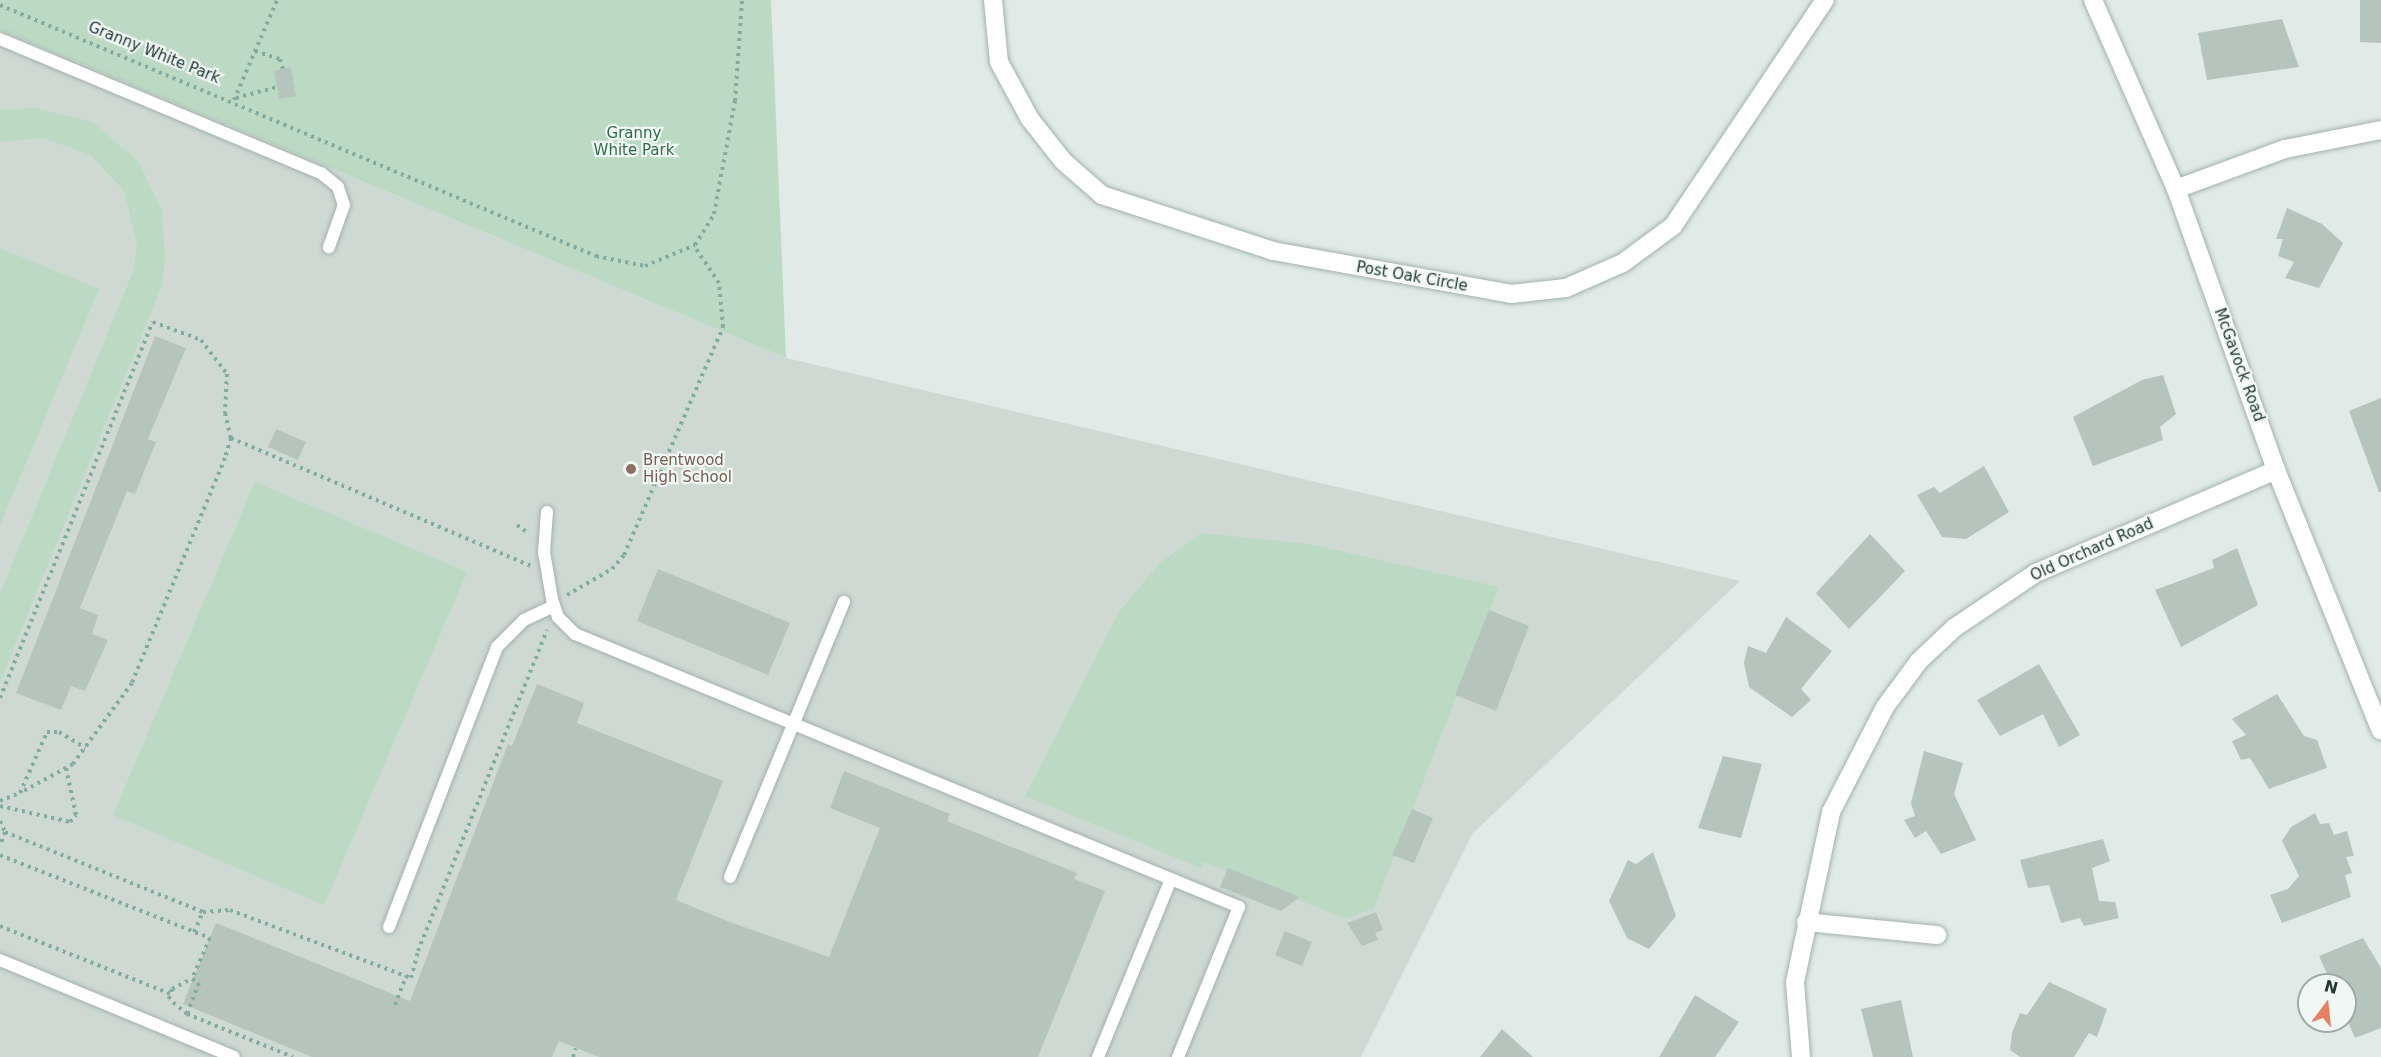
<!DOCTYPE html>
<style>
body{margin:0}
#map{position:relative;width:2381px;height:1057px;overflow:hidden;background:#e0eae6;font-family:"DejaVu Sans",sans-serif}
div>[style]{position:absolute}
.built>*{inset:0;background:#cfd9d4}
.green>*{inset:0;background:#bbd9c3}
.building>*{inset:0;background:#b6c4be}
.path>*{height:4px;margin-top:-2px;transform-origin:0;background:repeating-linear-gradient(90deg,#83ab9e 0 3px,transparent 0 7.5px)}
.roads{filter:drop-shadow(0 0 2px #a3b1ad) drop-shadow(0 0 2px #a3b1ad)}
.lane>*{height:12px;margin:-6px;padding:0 6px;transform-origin:6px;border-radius:6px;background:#fff}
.street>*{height:18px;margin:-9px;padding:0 9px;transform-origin:9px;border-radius:9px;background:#fff}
.dots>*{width:16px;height:16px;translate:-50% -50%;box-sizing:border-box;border:3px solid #f0f7f4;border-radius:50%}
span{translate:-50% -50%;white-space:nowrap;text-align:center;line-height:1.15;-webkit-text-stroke:4.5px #f0f7f4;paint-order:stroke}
.street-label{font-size:15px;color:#223933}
.park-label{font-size:15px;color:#306c47}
.education-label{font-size:15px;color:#785e54}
.left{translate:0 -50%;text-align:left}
.north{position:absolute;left:2297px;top:973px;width:60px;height:60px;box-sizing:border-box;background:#f0f7f4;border:2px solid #9eaba7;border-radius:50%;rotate:15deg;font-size:16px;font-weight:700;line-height:24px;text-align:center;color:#223933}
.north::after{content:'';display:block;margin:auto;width:21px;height:27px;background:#e68262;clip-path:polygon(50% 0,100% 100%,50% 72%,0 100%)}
</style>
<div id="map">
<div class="built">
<div style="clip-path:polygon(0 30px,786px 358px,1740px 581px,1473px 833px,1361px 1057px,0 1057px)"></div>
</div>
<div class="green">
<div style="clip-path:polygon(0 0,771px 0,786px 358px,0 30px)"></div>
<div style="clip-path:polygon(35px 108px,92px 122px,138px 161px,162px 210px,165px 260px,162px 285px,0 682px,0 594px,133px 272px,137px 245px,124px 191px,91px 155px,43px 138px,0 142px,0 110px)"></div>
<div style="clip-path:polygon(0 248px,99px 289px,0 525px)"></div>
<div style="clip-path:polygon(255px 482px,467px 572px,324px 905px,113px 815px)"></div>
<div style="clip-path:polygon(1201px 533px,1309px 544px,1499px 587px,1374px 908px,1346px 919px,1204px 862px,1201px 868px,1025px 796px,1119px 612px,1159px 564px)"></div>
</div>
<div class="building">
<div style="clip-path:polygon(2360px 0,2381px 0,2381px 43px,2360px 42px)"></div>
<div style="clip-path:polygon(2282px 19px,2299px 67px,2207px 80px,2198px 33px)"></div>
<div style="clip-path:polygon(291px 67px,296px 96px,279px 99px,274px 71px)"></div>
<div style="clip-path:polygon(2287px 208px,2322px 224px,2343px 243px,2319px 288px,2285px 278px,2294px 262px,2278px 256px,2283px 239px,2276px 239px)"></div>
<div style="clip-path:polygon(155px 336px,186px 348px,148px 439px,156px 442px,135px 494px,127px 491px,80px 608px,98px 615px,92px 634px,108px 640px,85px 691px,71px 686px,61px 710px,16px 693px)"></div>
<div style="clip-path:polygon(2163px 375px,2176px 414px,2160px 427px,2163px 440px,2093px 466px,2073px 417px,2142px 380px)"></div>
<div style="clip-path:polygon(2381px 398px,2381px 492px,2379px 492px,2349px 411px)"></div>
<div style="clip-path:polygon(276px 429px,306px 442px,298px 460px,268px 447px)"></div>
<div style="clip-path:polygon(1984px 466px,2009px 512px,1966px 539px,1942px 537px,1917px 495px,1934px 487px,1940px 493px)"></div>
<div style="clip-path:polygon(1870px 534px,1905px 571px,1849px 629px,1816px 593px)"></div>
<div style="clip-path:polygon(2237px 548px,2258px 605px,2181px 647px,2155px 590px,2214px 568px,2212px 560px)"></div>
<div style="clip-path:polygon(658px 569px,790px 623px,768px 675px,637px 621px)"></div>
<div style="clip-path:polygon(1489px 610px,1529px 626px,1496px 711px,1455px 695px)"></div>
<div style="clip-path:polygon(1786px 617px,1832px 651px,1801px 689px,1811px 700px,1792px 717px,1749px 687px,1744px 663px,1748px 646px,1766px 653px)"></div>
<div style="clip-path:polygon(2039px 664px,2080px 735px,2059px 747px,2043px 714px,2000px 736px,1977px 700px)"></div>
<div style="clip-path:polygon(537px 684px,584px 703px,577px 723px,723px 781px,676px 900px,730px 922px,829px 957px,880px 828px,830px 808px,844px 771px,950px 814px,947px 821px,1077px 873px,1074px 879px,1105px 891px,1038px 1057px,599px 1057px,559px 1041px,552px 1057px,312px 1057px,183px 1004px,216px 923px,410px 1001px,508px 744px,512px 746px)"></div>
<div style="clip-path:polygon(2277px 694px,2304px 736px,2317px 740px,2327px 768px,2269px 789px,2250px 758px,2241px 760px,2232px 741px,2246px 735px,2232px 719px)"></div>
<div style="clip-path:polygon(1924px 751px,1963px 763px,1954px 794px,1976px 840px,1941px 854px,1926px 831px,1915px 838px,1904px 820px,1915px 816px,1911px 803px)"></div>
<div style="clip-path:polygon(1723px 756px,1762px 764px,1741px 838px,1698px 828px)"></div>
<div style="clip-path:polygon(1412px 809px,1433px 818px,1414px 863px,1392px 855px)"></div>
<div style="clip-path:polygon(2315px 813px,2320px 824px,2329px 823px,2334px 835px,2347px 831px,2354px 856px,2346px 857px,2352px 873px,2345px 875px,2351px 897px,2282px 923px,2270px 895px,2288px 889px,2299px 876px,2282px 841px,2291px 827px)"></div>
<div style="clip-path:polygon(2103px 839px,2110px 861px,2092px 868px,2099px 901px,2115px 902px,2119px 918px,2084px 926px,2080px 918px,2061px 923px,2049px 885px,2028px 888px,2020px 860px)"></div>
<div style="clip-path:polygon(1653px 852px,1676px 916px,1649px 949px,1627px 938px,1609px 901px,1628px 860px,1636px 864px)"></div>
<div style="clip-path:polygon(1228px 868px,1300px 897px,1281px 911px,1220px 887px)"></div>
<div style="clip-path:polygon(1376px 912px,1383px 930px,1375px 933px,1378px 940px,1362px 946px,1347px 923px)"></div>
<div style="clip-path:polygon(1285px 931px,1312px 942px,1302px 966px,1275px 955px)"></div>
<div style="clip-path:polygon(2363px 938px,2381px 968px,2381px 1028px,2355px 1038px,2345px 1015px,2345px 985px,2332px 985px,2319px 956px)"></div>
<div style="clip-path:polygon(2049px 982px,2107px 1009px,2097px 1037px,2089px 1033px,2074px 1057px,2020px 1057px,2010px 1050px,2012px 1033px,2020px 1013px,2027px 1015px)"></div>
<div style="clip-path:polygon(1695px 995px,1739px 1022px,1715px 1057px,1659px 1057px)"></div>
<div style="clip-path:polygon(1901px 1000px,1913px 1057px,1873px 1057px,1861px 1009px)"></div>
<div style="clip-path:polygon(1502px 1029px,1533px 1057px,1480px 1057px)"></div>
</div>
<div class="path">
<div style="left:0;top:5px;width:647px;rotate:22.84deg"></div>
<div style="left:596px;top:256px;width:50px;rotate:11.5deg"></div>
<div style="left:645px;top:266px;width:54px;rotate:-22.8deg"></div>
<div style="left:695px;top:245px;width:36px;rotate:-58deg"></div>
<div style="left:714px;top:214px;width:115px;rotate:-79.5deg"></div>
<div style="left:735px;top:101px;width:101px;rotate:-86deg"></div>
<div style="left:255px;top:51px;width:26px;rotate:18deg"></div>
<div style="left:280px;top:59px;width:10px;rotate:73deg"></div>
<div style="left:236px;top:98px;width:42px;rotate:-15deg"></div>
<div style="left:234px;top:100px;width:109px;rotate:-66.7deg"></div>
<div style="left:231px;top:438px;width:326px;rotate:23.1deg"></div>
<div style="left:517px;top:525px;width:14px;rotate:36deg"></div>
<div style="left:567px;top:595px;width:52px;rotate:-30deg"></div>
<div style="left:612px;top:569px;width:18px;rotate:-49deg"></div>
<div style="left:624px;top:555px;width:249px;rotate:-66.5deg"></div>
<div style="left:723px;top:327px;width:44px;rotate:-95.2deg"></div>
<div style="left:719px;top:283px;width:45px;rotate:-124deg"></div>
<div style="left:0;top:698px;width:406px;rotate:-67.9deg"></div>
<div style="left:153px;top:322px;width:51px;rotate:20.6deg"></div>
<div style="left:201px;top:340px;width:43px;rotate:52.6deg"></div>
<div style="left:227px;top:374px;width:39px;rotate:93deg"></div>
<div style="left:225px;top:413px;width:26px;rotate:77deg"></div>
<div style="left:231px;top:438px;width:21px;rotate:107deg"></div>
<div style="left:225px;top:458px;width:243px;rotate:112.5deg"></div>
<div style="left:132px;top:683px;width:100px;rotate:126.1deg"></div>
<div style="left:73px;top:764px;width:60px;rotate:151.3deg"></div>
<div style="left:0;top:801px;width:22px;rotate:-22deg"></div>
<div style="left:20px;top:793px;width:67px;rotate:-66.1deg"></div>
<div style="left:47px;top:732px;width:12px"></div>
<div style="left:59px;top:732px;width:31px;rotate:31deg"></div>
<div style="left:0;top:806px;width:72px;rotate:12.9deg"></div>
<div style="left:70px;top:822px;width:9px;rotate:-49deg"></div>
<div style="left:76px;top:815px;width:48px;rotate:-102deg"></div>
<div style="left:0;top:821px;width:12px;rotate:66deg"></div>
<div style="left:5px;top:832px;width:15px;rotate:110deg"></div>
<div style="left:5px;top:832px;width:214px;rotate:22deg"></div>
<div style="left:0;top:855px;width:226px;rotate:21.6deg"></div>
<div style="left:210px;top:938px;width:45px;rotate:113.7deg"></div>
<div style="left:192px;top:979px;width:8px;rotate:30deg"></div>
<div style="left:199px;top:983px;width:33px;rotate:111deg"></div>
<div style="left:187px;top:1014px;width:114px;rotate:22.1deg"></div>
<div style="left:0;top:926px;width:184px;rotate:21.7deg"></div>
<div style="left:194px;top:932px;width:22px;rotate:-66deg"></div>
<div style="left:203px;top:912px;width:27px;rotate:-4deg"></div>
<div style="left:230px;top:910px;width:193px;rotate:20.6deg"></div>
<div style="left:411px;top:978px;width:28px;rotate:-75deg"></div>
<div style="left:418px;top:951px;width:346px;rotate:-68.1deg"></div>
<div style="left:395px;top:1005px;width:31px;rotate:-69deg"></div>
<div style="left:187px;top:1014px;width:23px;rotate:-140deg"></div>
<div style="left:169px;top:999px;width:10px;rotate:-73deg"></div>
<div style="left:172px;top:989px;width:21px;rotate:-28deg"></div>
<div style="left:573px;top:1057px;width:9px;rotate:-72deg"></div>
</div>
<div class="roads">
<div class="lane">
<div style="left:0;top:39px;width:348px;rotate:22.7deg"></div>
<div style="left:321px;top:173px;width:22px;rotate:39deg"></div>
<div style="left:338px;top:187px;width:19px;rotate:72deg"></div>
<div style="left:344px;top:205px;width:45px;rotate:109.7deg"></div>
<div style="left:547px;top:512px;width:40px;rotate:94.3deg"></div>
<div style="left:544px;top:552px;width:48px;rotate:80.3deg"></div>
<div style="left:552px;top:599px;width:19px;rotate:72deg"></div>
<div style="left:558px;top:617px;width:24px;rotate:45deg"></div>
<div style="left:575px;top:634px;width:718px;rotate:22.35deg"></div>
<div style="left:1239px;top:907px;width:162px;rotate:112.1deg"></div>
<div style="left:730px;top:877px;width:298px;rotate:-67.5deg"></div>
<div style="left:389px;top:927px;width:300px;rotate:-68.9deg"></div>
<div style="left:497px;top:647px;width:38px;rotate:-45deg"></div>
<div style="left:524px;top:620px;width:33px;rotate:-25deg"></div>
<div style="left:0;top:960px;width:253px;rotate:22.5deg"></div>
<div style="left:1098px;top:1057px;width:192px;rotate:-67.7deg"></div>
</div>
<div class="street">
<div style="left:993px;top:0;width:62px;rotate:84.5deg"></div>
<div style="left:999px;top:62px;width:65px;rotate:61.5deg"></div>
<div style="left:1030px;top:119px;width:53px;rotate:51.8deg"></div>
<div style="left:1063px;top:161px;width:52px;rotate:41.1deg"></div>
<div style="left:1102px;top:195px;width:180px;rotate:18.1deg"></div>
<div style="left:1273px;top:251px;width:242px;rotate:10.2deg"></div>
<div style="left:1511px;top:294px;width:55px;rotate:-6.2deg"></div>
<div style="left:1566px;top:288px;width:62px;rotate:-23.7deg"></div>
<div style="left:1623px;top:263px;width:62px;rotate:-36.5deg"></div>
<div style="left:1673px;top:226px;width:272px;rotate:-56.1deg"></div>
<div style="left:2093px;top:0;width:206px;rotate:66.3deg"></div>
<div style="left:2176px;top:189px;width:298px;rotate:70.4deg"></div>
<div style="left:2276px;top:470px;width:281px;rotate:68.1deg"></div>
<div style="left:2176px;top:189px;width:116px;rotate:-20.2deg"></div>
<div style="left:2285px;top:149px;width:98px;rotate:-11.2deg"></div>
<div style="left:1806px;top:922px;width:132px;rotate:5.7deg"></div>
<div style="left:1801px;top:1057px;width:75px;rotate:-94.6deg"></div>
<div style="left:1795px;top:982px;width:174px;rotate:-78deg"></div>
<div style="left:1831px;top:812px;width:118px;rotate:-62.8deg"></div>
<div style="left:1885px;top:707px;width:57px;rotate:-53.5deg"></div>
<div style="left:1919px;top:661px;width:48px;rotate:-43.3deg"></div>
<div style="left:1954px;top:628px;width:99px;rotate:-33.9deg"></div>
<div style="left:2036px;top:573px;width:261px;rotate:-23.2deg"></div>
</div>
</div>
<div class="dots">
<div style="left:631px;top:469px;background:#8d6e63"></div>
</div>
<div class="street-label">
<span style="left:154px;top:53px;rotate:22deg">Granny White Park</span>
<span style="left:1412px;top:277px;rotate:10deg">Post Oak Circle</span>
<span style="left:2239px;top:365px;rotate:70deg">McGavock Road</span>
<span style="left:2092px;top:550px;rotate:-24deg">Old Orchard Road</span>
</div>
<div class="park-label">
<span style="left:634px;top:142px">Granny<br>White Park</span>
</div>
<div class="education-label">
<span class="left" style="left:643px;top:469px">Brentwood<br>High School</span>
</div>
<div class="north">N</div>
</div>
